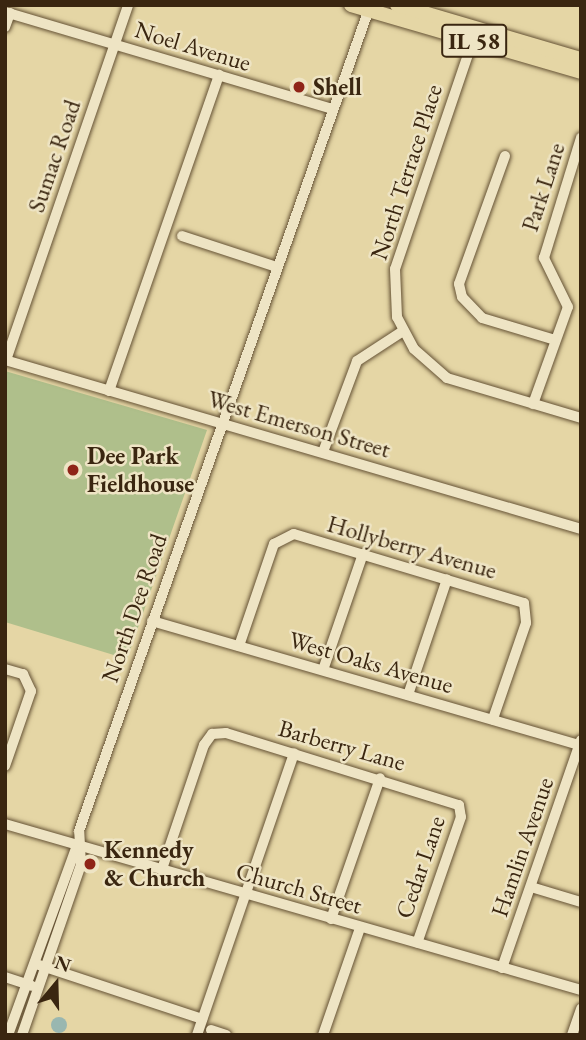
<!DOCTYPE html>
<style>
body{margin:0}
#map{position:relative;width:586px;height:1040px;overflow:hidden;background:#e5d6a5;font-family:"EB Garamond",serif}
div>[style]{position:absolute}
.green>*{inset:0;background:#afbf8b}
.water>*{inset:0;background:#99b7b0}
.round{border-radius:50%}
.roads{filter:drop-shadow(0 0 2px #655235) drop-shadow(0 0 2px #655235)}
.minor>*{height:10px;margin:-5px;padding:0 5px;transform-origin:5px;border-radius:5px;background:#eee4c4}
.major>*{height:14px;margin:-7px;padding:0 7px;transform-origin:7px;border-radius:7px;background:#e5d6a5}
.dots>*{width:19px;height:19px;translate:-50% -50%;box-sizing:border-box;border:4px solid #eee4c4;border-radius:50%}
span{translate:-50% -50%;white-space:nowrap;text-align:center;line-height:1.15;-webkit-text-stroke:5px #eee4c4;paint-order:stroke}
.shield-label span{padding:2px 5px;background:#eee4c4;border:2px solid;border-radius:5px;-webkit-text-stroke-width:0}
.shield-label{font-size:23px;color:#3a2610;font-weight:700}
.street-label{font-size:24px;color:#3a2610}
.poi-label{font-size:24px;color:#3a2610;font-weight:700}
.left{translate:0 -50%;text-align:left}
.frame{position:absolute;inset:0;border:7px solid #3a2610;pointer-events:none}
.north{position:absolute;left:21px;top:949px;width:70px;height:70px;-webkit-text-stroke:5px #eee4c4;paint-order:stroke;rotate:19deg;font-size:19px;font-weight:700;line-height:28px;text-align:center;color:#3a2610}
.north::after{content:'';display:block;margin:auto;width:24px;height:32px;background:#3a2610;clip-path:polygon(50% 0,100% 100%,50% 72%,0 100%)}
</style>
<div id="map">
<div class="green">
<div style="clip-path:polygon(5px 371px,207px 430px,127px 659px,5px 622px)"></div>
</div>
<div class="water">
<div class="round" style="left:51px;top:1017px;width:16px;height:16px"></div>
</div>
<div class="roads">
<div class="minor">
<div style="left:5px;top:12px;width:338px;rotate:16.5deg"></div>
<div style="left:5px;top:27px;width:15px;rotate:-70deg"></div>
<div style="left:475px;top:34px;width:248px;rotate:108.8deg"></div>
<div style="left:395px;top:269px;width:48px;rotate:87.6deg"></div>
<div style="left:397px;top:317px;width:36px;rotate:62deg"></div>
<div style="left:414px;top:349px;width:44px;rotate:41.3deg"></div>
<div style="left:447px;top:378px;width:140px;rotate:16.6deg"></div>
<div style="left:505px;top:156px;width:136px;rotate:109.8deg"></div>
<div style="left:459px;top:284px;width:13px;rotate:77deg"></div>
<div style="left:462px;top:297px;width:29px;rotate:46deg"></div>
<div style="left:482px;top:318px;width:73px;rotate:16.7deg"></div>
<div style="left:182px;top:236px;width:97px;rotate:18.1deg"></div>
<div style="left:568px;top:307px;width:55px;rotate:-116.1deg"></div>
<div style="left:544px;top:258px;width:126px;rotate:-72.9deg"></div>
<div style="left:5px;top:360px;width:600px;rotate:16.35deg"></div>
<div style="left:6px;top:360px;width:375px;rotate:-71deg"></div>
<div style="left:109px;top:391px;width:335px;rotate:-70.8deg"></div>
<div style="left:533px;top:404px;width:103px;rotate:-70.2deg"></div>
<div style="left:323px;top:452px;width:97px;rotate:-69.5deg"></div>
<div style="left:357px;top:361px;width:55px;rotate:-33.1deg"></div>
<div style="left:152px;top:621px;width:445px;rotate:16.2deg"></div>
<div style="left:239px;top:646px;width:108px;rotate:-71.1deg"></div>
<div style="left:274px;top:544px;width:22px;rotate:-27deg"></div>
<div style="left:294px;top:534px;width:240px;rotate:16.7deg"></div>
<div style="left:524px;top:603px;width:20px;rotate:84deg"></div>
<div style="left:526px;top:623px;width:102px;rotate:109deg"></div>
<div style="left:5px;top:669px;width:19px;rotate:16deg"></div>
<div style="left:23px;top:674px;width:19px;rotate:65deg"></div>
<div style="left:31px;top:691px;width:79px;rotate:109.1deg"></div>
<div style="left:323px;top:670px;width:123px;rotate:-71deg"></div>
<div style="left:408px;top:695px;width:122px;rotate:-71.4deg"></div>
<div style="left:5px;top:824px;width:599px;rotate:16.08deg"></div>
<div style="left:162px;top:869px;width:131px;rotate:-71.3deg"></div>
<div style="left:204px;top:745px;width:14px;rotate:-54deg"></div>
<div style="left:212px;top:734px;width:14px;rotate:-4deg"></div>
<div style="left:226px;top:733px;width:244px;rotate:17.2deg"></div>
<div style="left:459px;top:805px;width:12px;rotate:81deg"></div>
<div style="left:461px;top:817px;width:133px;rotate:109.2deg"></div>
<div style="left:531px;top:887px;width:52px;rotate:16.7deg"></div>
<div style="left:331px;top:919px;width:149px;rotate:-70.8deg"></div>
<div style="left:39px;top:965px;width:172px;rotate:18.3deg"></div>
<div style="left:502px;top:968px;width:241px;rotate:-70.9deg"></div>
<div style="left:5px;top:977px;width:28px;rotate:18deg"></div>
<div style="left:211px;top:1030px;width:16px;rotate:18deg"></div>
<div style="left:8px;top:1035px;width:202px;rotate:-70deg"></div>
<div style="left:22px;top:1035px;width:180px;rotate:-70.9deg"></div>
<div style="left:81px;top:865px;width:34px;rotate:-93deg"></div>
<div style="left:79px;top:831px;width:875px;rotate:-70.57deg"></div>
<div style="left:197px;top:1035px;width:298px;rotate:-71deg"></div>
<div style="left:323px;top:1035px;width:113px;rotate:-70.9deg"></div>
<div style="left:572px;top:1035px;width:28px;rotate:-71deg"></div>
</div>
<div class="major">
<div style="left:351px;top:5px;width:240px;rotate:16.2deg"></div>
<div style="left:397px;top:5px;width:192px;rotate:16.4deg"></div>
</div>
</div>
<div class="dots">
<div style="left:299px;top:87px;background:#8f2418"></div>
<div style="left:73px;top:470px;background:#8f2418"></div>
<div style="left:90px;top:864px;background:#8f2418"></div>
</div>
<div class="shield-label">
<span style="left:474px;top:41px">IL 58</span>
</div>
<div class="street-label">
<span style="left:193px;top:46px;rotate:17deg">Noel Avenue</span>
<span style="left:54px;top:156px;rotate:-71deg">Sumac Road</span>
<span style="left:406px;top:172px;rotate:-72deg">North Terrace Place</span>
<span style="left:543px;top:187px;rotate:-72deg">Park Lane</span>
<span style="left:299px;top:424px;rotate:16deg">West Emerson Street</span>
<span style="left:412px;top:547px;rotate:16deg">Hollyberry Avenue</span>
<span style="left:134px;top:608px;rotate:-71deg">North Dee Road</span>
<span style="left:371px;top:662px;rotate:16deg">West Oaks Avenue</span>
<span style="left:342px;top:745px;rotate:16deg">Barberry Lane</span>
<span style="left:522px;top:847px;rotate:-71deg">Hamlin Avenue</span>
<span style="left:420px;top:867px;rotate:-71deg">Cedar Lane</span>
<span style="left:299px;top:888px;rotate:16deg">Church Street</span>
</div>
<div class="poi-label">
<span class="left" style="left:313px;top:87px">Shell</span>
<span class="left" style="left:87px;top:470px">Dee Park<br>Fieldhouse</span>
<span class="left" style="left:104px;top:864px">Kennedy<br>&amp; Church</span>
</div>
<div class="frame"></div>
<div class="north">N</div>
</div>
